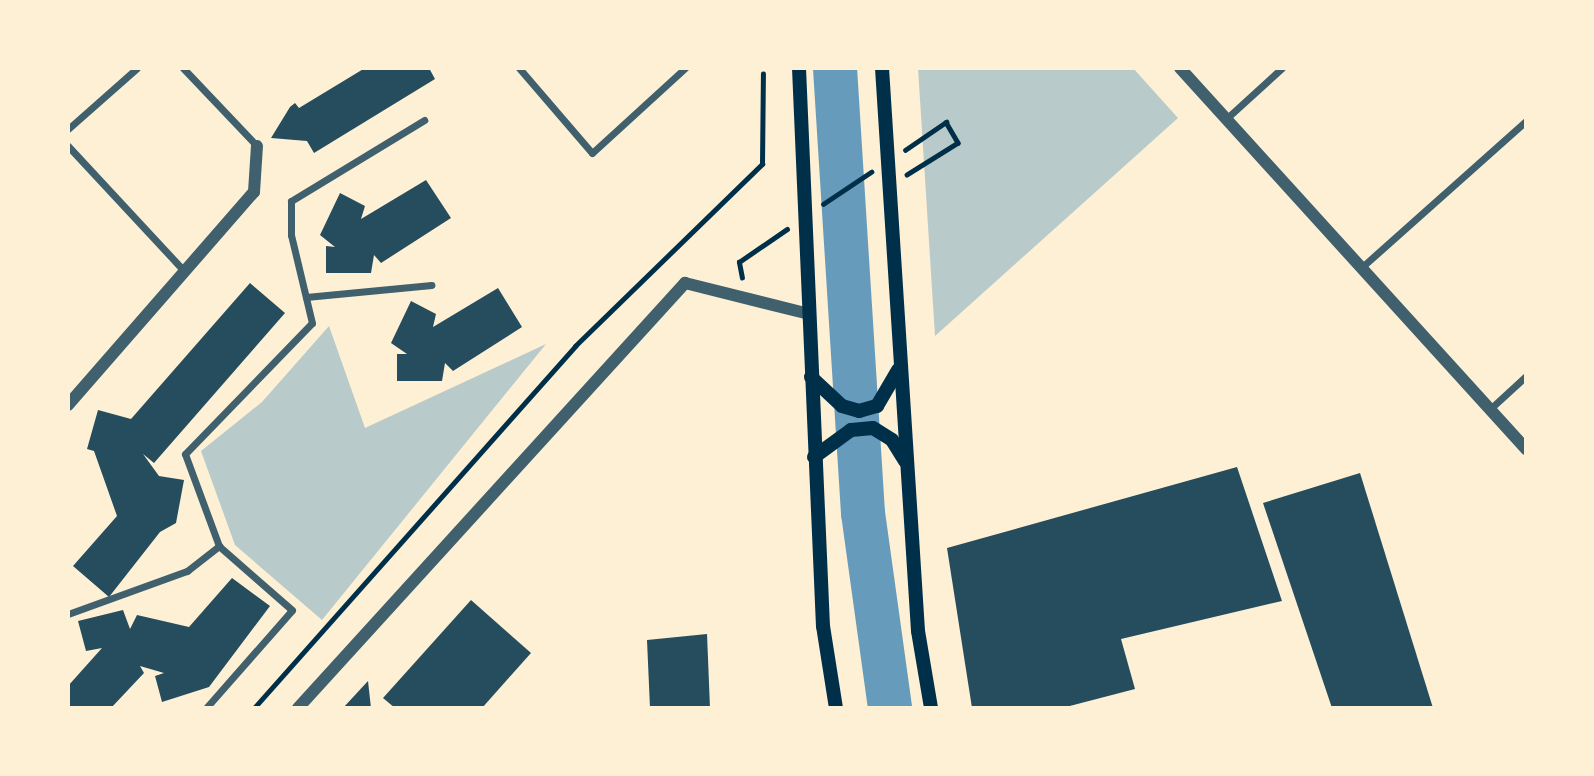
<!DOCTYPE html>
<style>
body{margin:0}
#map{position:relative;width:1594px;height:776px;overflow:hidden;background:#fdf0d5;font-family:"Work Sans",sans-serif}
div>[style]{position:absolute}
.green>*{inset:0;background:#b9caca}
.river>*{height:44px;margin:-22px;padding:0 22px;transform-origin:22px;border-radius:22px;background:#669bbc}
.building>*{inset:0;background:#264d5e}
.path>*{height:4.5px;margin:-2.25px;padding:0 2.25px;transform-origin:2.25px;border-radius:2.25px;background:#003049}
.minor>*{height:7px;margin:-3.5px;padding:0 3.5px;transform-origin:3.5px;border-radius:3.5px;background:#3f606c}
.tertiary>*{height:12px;margin:-6px;padding:0 6px;transform-origin:6px;border-radius:6px;background:#3f606c}
.secondary>*{height:14px;margin:-7px;padding:0 7px;transform-origin:7px;border-radius:7px;background:#003049}
span{translate:-50% -50%;white-space:nowrap;text-align:center;line-height:1.15;-webkit-text-stroke:5px #fdf0d5;paint-order:stroke}
.frame{position:absolute;inset:0;border:70px solid #fdf0d5;pointer-events:none}
</style>
<div id="map">
<div class="green">
<div style="clip-path:polygon(918px 68px,1133px 68px,1178px 118px,935px 336px)"></div>
<div style="clip-path:polygon(329px 326px,365px 428px,546px 344px,322px 620px,235px 545px,201px 451px,262px 402px)"></div>
</div>
<div class="river">
<div style="left:835px;top:68px;width:446px;rotate:86.4deg"></div>
<div style="left:863px;top:513px;width:197px;rotate:82.1deg"></div>
</div>
<div class="building">
<div style="clip-path:polygon(365px 68px,429px 68px,435px 79px,314px 153px,307px 141px,271px 138px,290px 107px,295px 103px,299px 108px)"></div>
<div style="clip-path:polygon(426px 180px,451px 218px,381px 263px,374px 255px,371px 273px,326px 273px,326px 246px,335px 247px,320px 235px,340px 193px,365px 206px,361px 219px)"></div>
<div style="clip-path:polygon(250px 283px,285px 313px,154px 463px,143px 454px,159px 476px,184px 480px,176px 523px,160px 532px,109px 597px,73px 566px,117px 516px,94px 451px,87px 449px,98px 410px,131px 419px)"></div>
<div style="clip-path:polygon(498px 288px,522px 327px,453px 371px,445px 363px,442px 381px,397px 381px,397px 354px,407px 354px,391px 343px,411px 301px,436px 314px,433px 327px)"></div>
<div style="clip-path:polygon(1237px 467px,1282px 601px,1121px 639px,1135px 689px,1062px 708px,972px 708px,947px 548px)"></div>
<div style="clip-path:polygon(1360px 473px,1433px 708px,1332px 708px,1263px 503px)"></div>
<div style="clip-path:polygon(232px 578px,270px 606px,209px 687px,162px 702px,155px 676px,164px 673px,140px 666px,144px 673px,111px 708px,68px 708px,68px 686px,102px 648px,86px 651px,78px 621px,123px 610px,130px 629px,137px 615px,189px 627px)"></div>
<div style="clip-path:polygon(471px 600px,531px 653px,482px 708px,395px 708px,383px 698px)"></div>
<div style="clip-path:polygon(707px 634px,710px 708px,650px 708px,647px 640px)"></div>
<div style="clip-path:polygon(368px 681px,371px 708px,343px 708px)"></div>
</div>
<div class="path">
<div style="left:905px;top:150px;width:50px;rotate:-34.3deg"></div>
<div style="left:946px;top:122px;width:24px;rotate:60deg"></div>
<div style="left:958px;top:143px;width:60px;rotate:147.9deg"></div>
<div style="left:823px;top:204px;width:58px;rotate:-33.7deg"></div>
<div style="left:742px;top:278px;width:16px;rotate:-101deg"></div>
<div style="left:739px;top:262px;width:58px;rotate:-34.5deg"></div>
<div style="left:254px;top:708px;width:484px;rotate:-48.4deg"></div>
<div style="left:575px;top:346px;width:261px;rotate:-44.2deg"></div>
<div style="left:762px;top:164px;width:90px;rotate:-89.4deg"></div>
</div>
<div class="minor">
<div style="left:183px;top:68px;width:108px;rotate:46.5deg"></div>
<div style="left:519px;top:68px;width:112px;rotate:49.3deg"></div>
<div style="left:592px;top:153px;width:126px;rotate:-42.4deg"></div>
<div style="left:1227px;top:118px;width:74px;rotate:-42.3deg"></div>
<div style="left:68px;top:129px;width:92px;rotate:-41.5deg"></div>
<div style="left:68px;top:146px;width:172px;rotate:47.1deg"></div>
<div style="left:1362px;top:267px;width:220px;rotate:-41.7deg"></div>
<div style="left:306px;top:297px;width:126px;rotate:-5.5deg"></div>
<div style="left:1490px;top:409px;width:49px;rotate:-42.5deg"></div>
<div style="left:68px;top:614px;width:127px;rotate:-19.9deg"></div>
<div style="left:187px;top:571px;width:41px;rotate:-38deg"></div>
<div style="left:206px;top:708px;width:130px;rotate:-48.7deg"></div>
<div style="left:292px;top:610px;width:97px;rotate:-138.8deg"></div>
<div style="left:219px;top:546px;width:98px;rotate:-110.3deg"></div>
<div style="left:185px;top:454px;width:182px;rotate:-45.9deg"></div>
<div style="left:312px;top:323px;width:90px;rotate:-103.4deg"></div>
<div style="left:291px;top:235px;width:34px;rotate:-90deg"></div>
<div style="left:291px;top:201px;width:156px;rotate:-31.3deg"></div>
</div>
<div class="tertiary">
<div style="left:1180px;top:68px;width:515px;rotate:47.76deg"></div>
<div style="left:68px;top:405px;width:283px;rotate:-48.9deg"></div>
<div style="left:254px;top:192px;width:46px;rotate:-86.3deg"></div>
<div style="left:298px;top:708px;width:575px;rotate:-47.68deg"></div>
<div style="left:685px;top:283px;width:128px;rotate:14deg"></div>
</div>
<div class="secondary">
<div style="left:799px;top:68px;width:559px;rotate:87.54deg"></div>
<div style="left:823px;top:626px;width:83px;rotate:81deg"></div>
<div style="left:882px;top:68px;width:564px;rotate:86.34deg"></div>
<div style="left:918px;top:631px;width:78px;rotate:80.4deg"></div>
<div style="left:811px;top:377px;width:42px;rotate:43.1deg"></div>
<div style="left:842px;top:406px;width:18px;rotate:16deg"></div>
<div style="left:859px;top:411px;width:19px;rotate:-16deg"></div>
<div style="left:877px;top:406px;width:42px;rotate:-59.7deg"></div>
<div style="left:814px;top:457px;width:46px;rotate:-36.1deg"></div>
<div style="left:851px;top:430px;width:22px;rotate:-5deg"></div>
<div style="left:873px;top:428px;width:22px;rotate:32deg"></div>
<div style="left:892px;top:440px;width:25px;rotate:58deg"></div>
</div>
<div class="frame"></div>
</div>
